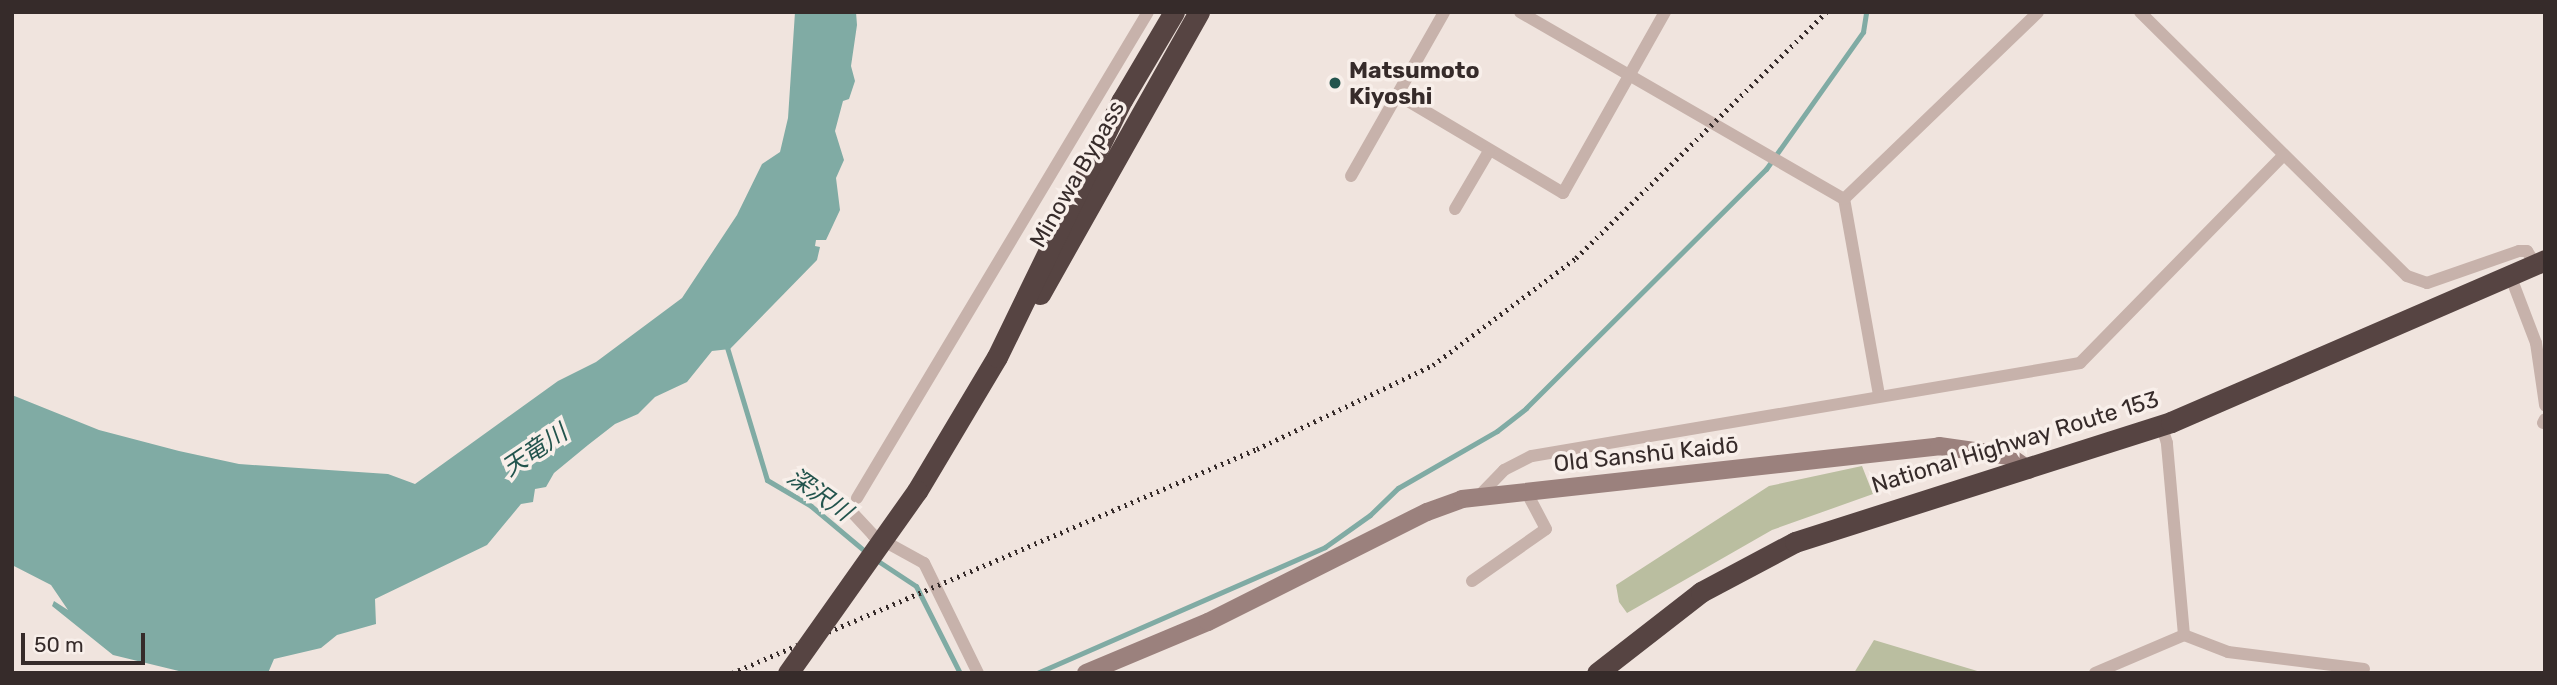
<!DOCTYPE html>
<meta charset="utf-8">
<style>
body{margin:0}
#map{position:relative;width:2557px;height:685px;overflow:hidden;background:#f0e4de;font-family:Rubik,"Noto Sans JP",sans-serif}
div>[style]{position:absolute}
.green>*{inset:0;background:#babea0}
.water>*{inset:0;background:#80aba4}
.stream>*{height:5px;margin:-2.5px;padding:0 2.5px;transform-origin:2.5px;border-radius:2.5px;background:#80aba4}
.street>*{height:12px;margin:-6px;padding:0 6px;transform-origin:6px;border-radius:6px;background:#c7b2ab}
.secondary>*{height:18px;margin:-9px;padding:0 9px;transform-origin:9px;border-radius:9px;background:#9b817d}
.highway>*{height:21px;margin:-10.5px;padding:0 10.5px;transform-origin:10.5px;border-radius:10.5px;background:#564442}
.rail>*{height:5px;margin-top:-2.5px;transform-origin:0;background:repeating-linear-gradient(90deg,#362b2a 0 2px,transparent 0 7px)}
.highway-bridge>*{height:21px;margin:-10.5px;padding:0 10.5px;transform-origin:10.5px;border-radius:10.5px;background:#564442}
.dots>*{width:19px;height:19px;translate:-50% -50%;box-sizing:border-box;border:4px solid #f8efea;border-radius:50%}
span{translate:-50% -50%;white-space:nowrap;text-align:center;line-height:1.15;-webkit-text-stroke:7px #f8efea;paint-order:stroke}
.poi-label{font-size:23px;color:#362b2a;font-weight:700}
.left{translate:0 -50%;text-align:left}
.street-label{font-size:23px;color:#362b2a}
.water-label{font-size:24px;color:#23544d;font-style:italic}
.frame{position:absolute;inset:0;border:14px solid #362b2a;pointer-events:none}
.scale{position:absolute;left:21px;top:633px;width:124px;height:32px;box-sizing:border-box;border:4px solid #362b2a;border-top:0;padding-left:9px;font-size:21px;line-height:24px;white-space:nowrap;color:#362b2a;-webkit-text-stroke:5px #f8efea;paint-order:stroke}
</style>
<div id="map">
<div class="green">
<div style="clip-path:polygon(1862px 466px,1873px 494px,1772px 530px,1627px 613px,1619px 602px,1616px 585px,1769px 486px)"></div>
<div style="clip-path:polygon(1874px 640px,1984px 673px,1854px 673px)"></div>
</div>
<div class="water">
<div style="clip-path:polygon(795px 12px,856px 12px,857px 25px,851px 66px,855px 81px,849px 99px,843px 101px,835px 131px,844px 160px,836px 178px,840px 210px,826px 240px,816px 240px,815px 246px,820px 247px,817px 260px,730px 349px,712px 351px,687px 382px,655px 397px,638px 414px,615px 424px,588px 445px,554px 473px,546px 487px,535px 489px,533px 502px,521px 504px,487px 545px,375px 599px,376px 624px,337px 635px,321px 648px,274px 659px,268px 673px,183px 672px,113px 655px,52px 606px,54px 601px,68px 610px,51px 585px,12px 565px,12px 395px,99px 430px,179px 451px,239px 464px,388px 474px,415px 484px,558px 381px,596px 362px,682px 298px,737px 215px,762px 164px,780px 152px,788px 118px)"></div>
</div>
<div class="stream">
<div style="left:726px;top:344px;width:142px;rotate:73.2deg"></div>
<div style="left:767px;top:480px;width:51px;rotate:30.6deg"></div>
<div style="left:811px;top:506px;width:73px;rotate:40deg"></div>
<div style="left:875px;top:559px;width:49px;rotate:33.4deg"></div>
<div style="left:916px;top:586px;width:97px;rotate:63.2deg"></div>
<div style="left:1037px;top:673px;width:314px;rotate:-23.6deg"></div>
<div style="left:1325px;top:547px;width:55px;rotate:-35.4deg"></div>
<div style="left:1370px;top:515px;width:39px;rotate:-44deg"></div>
<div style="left:1398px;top:488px;width:114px;rotate:-29.9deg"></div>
<div style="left:1497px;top:431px;width:37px;rotate:-38deg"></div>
<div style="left:1526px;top:408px;width:339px;rotate:-44.9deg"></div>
<div style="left:1766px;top:169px;width:168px;rotate:-54.7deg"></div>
<div style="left:1863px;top:32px;width:20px;rotate:-81deg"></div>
</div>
<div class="street">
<div style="left:1520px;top:12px;width:374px;rotate:30deg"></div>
<div style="left:2140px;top:12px;width:375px;rotate:44.7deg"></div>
<div style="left:2407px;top:276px;width:21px;rotate:19deg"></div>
<div style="left:2427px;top:283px;width:97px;rotate:-19.2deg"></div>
<div style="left:2519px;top:251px;width:8px"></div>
<div style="left:2527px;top:251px;width:15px;rotate:58deg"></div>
<div style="left:1398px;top:95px;width:192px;rotate:30.7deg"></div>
<div style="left:1563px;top:193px;width:208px;rotate:-60.6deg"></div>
<div style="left:1351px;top:176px;width:189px;rotate:-60.4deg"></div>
<div style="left:1455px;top:209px;width:67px;rotate:-59.6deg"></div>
<div style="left:2510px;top:275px;width:73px;rotate:69.1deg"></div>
<div style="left:2536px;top:343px;width:63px;rotate:81.7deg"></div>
<div style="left:1879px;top:395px;width:199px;rotate:-100.1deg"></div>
<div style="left:1844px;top:199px;width:269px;rotate:-43.9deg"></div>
<div style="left:2543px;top:423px;width:4px;rotate:-63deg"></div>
<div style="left:1479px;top:496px;width:36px;rotate:-46deg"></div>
<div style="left:1504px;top:470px;width:31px;rotate:-27deg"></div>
<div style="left:1532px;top:456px;width:556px;rotate:-9.63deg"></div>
<div style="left:2080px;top:363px;width:291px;rotate:-45.6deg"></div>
<div style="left:857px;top:498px;width:566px;rotate:-59.09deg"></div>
<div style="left:849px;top:509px;width:35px;rotate:47deg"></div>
<div style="left:873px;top:535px;width:58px;rotate:28.8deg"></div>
<div style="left:924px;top:563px;width:123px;rotate:63.9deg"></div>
<div style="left:1472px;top:581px;width:90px;rotate:-35.1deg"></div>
<div style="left:1546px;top:529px;width:43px;rotate:-117.8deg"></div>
<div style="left:2184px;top:635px;width:47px;rotate:21.1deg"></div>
<div style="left:2228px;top:652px;width:137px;rotate:7.1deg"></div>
<div style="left:2095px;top:673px;width:97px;rotate:-23.1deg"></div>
<div style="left:2184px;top:635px;width:193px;rotate:-95.1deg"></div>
<div style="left:2167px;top:443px;width:19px;rotate:-108deg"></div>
</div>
<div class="secondary">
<div style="left:1086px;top:673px;width:132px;rotate:-22.7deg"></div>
<div style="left:1208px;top:622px;width:245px;rotate:-26.7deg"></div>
<div style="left:1427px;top:512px;width:37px;rotate:-20deg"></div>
<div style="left:1462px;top:499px;width:480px;rotate:-6.3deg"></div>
<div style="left:1939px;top:446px;width:71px;rotate:8.1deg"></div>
<div style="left:2009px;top:456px;width:24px;rotate:35deg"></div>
</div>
<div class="highway">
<div style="left:1040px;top:294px;width:324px;rotate:-60.6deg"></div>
<div style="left:917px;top:491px;width:156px;rotate:-59.2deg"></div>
<div style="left:997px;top:357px;width:286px;rotate:-64.1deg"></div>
<div style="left:1122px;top:100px;width:102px;rotate:-59.4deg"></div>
<div style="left:1597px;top:673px;width:132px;rotate:-37.9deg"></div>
<div style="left:1701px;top:592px;width:106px;rotate:-28deg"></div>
<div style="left:1795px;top:542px;width:395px;rotate:-17.7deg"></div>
<div style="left:2171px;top:422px;width:408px;rotate:-23.4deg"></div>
</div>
<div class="rail">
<div style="left:732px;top:673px;width:571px;rotate:-23.11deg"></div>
<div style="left:1257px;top:449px;width:195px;rotate:-25.5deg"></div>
<div style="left:1433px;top:365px;width:179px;rotate:-36.8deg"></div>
<div style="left:1576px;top:258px;width:351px;rotate:-44.5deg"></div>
</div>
<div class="highway-bridge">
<div style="left:788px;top:673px;width:223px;rotate:-54.7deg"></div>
</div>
<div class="dots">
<div style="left:1335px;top:83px;background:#23544d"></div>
</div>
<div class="poi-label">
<span class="left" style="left:1349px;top:83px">Matsumoto<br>Kiyoshi</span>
</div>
<div class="street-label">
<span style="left:1077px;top:174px;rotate:-60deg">Minowa Bypass</span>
<span style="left:2015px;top:442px;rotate:-17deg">National Highway Route 153</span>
<span style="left:1646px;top:454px;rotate:-6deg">Old Sanshū Kaidō</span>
</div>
<div class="water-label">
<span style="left:535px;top:451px;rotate:-34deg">天竜川</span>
<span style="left:819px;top:495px;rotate:35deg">深沢川</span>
</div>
<div class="frame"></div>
<div class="scale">50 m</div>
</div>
